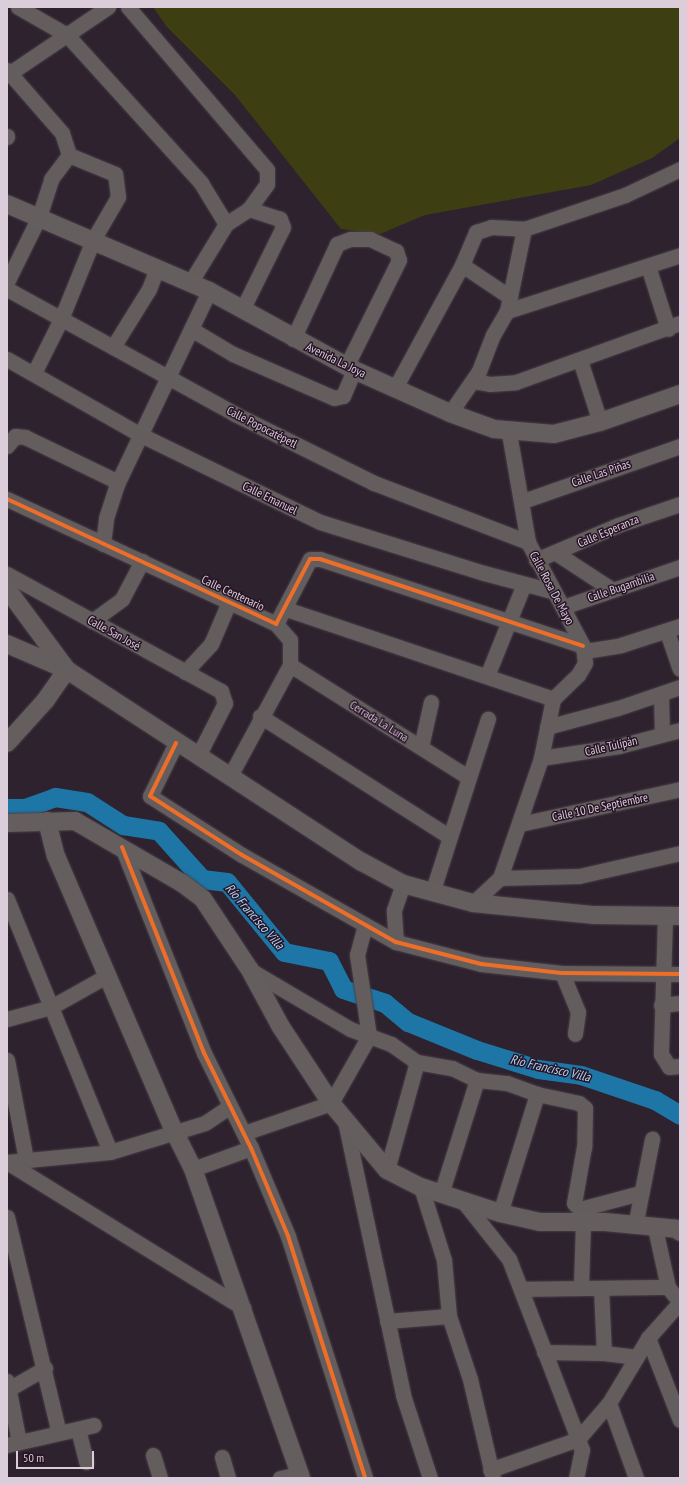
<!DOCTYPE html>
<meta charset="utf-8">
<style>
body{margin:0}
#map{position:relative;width:687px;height:1485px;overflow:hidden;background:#2d222d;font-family:"PT Sans Narrow",sans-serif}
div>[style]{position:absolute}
.green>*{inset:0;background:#3d3f12}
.river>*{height:19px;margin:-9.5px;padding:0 9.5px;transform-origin:9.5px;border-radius:9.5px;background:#1d76a6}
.roads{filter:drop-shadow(0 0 1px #483e48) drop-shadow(0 0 1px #483e48)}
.minor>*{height:15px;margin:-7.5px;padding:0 7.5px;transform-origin:7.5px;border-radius:7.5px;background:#635e5d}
.major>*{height:18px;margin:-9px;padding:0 9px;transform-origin:9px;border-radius:9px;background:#645e5f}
.cycleway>*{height:4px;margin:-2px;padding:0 2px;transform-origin:2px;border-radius:2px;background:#ee6e29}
span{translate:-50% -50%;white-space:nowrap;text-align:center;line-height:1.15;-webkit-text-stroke:3px #281427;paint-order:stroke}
.street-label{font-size:12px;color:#dbcdda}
.water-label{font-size:13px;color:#add6f3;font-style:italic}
.frame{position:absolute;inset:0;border:8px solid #dbcdda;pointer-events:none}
.scale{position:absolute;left:16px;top:1451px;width:78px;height:18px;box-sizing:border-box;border:2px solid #dbcdda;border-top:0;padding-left:5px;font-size:12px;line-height:14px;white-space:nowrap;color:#dbcdda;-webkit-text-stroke:3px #281427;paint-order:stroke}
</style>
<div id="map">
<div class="green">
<div style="clip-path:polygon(153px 7px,680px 7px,680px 138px,652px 158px,591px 185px,425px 215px,380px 234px,341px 229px,235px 95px,167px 27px)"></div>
</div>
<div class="river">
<div style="left:7px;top:808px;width:18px"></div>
<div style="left:25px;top:808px;width:32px;rotate:-20deg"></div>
<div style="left:55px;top:797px;width:32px;rotate:9deg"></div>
<div style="left:87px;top:802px;width:43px;rotate:32.6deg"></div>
<div style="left:123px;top:825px;width:36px;rotate:9deg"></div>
<div style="left:159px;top:831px;width:64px;rotate:48.1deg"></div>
<div style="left:202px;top:879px;width:25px;rotate:7deg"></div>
<div style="left:227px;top:882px;width:90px;rotate:50.8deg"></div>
<div style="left:284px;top:952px;width:46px;rotate:11.3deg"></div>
<div style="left:329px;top:961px;width:31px;rotate:63deg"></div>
<div style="left:343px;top:989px;width:44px;rotate:18.4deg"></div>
<div style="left:385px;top:1003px;width:30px;rotate:40deg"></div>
<div style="left:408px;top:1022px;width:74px;rotate:22.1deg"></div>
<div style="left:477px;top:1050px;width:64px;rotate:17.3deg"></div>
<div style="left:538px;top:1069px;width:43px;rotate:7.9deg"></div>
<div style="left:581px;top:1075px;width:78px;rotate:18.7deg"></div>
<div style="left:655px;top:1100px;width:29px;rotate:31deg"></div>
</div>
<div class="roads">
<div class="minor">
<div style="left:18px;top:7px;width:56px;rotate:29.7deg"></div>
<div style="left:67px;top:35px;width:200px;rotate:47.8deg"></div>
<div style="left:201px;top:183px;width:48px;rotate:58.6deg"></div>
<div style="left:128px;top:7px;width:214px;rotate:49.5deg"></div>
<div style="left:267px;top:170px;width:14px;rotate:90deg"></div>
<div style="left:267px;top:184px;width:31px;rotate:126deg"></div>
<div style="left:249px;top:209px;width:27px;rotate:147deg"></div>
<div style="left:226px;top:224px;width:69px;rotate:121.4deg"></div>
<div style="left:7px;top:70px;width:84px;rotate:48.9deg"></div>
<div style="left:62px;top:133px;width:23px;rotate:72deg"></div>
<div style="left:7px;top:75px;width:122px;rotate:-34deg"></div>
<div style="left:7px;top:137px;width:1px;rotate:-90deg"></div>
<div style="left:462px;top:265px;width:58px;rotate:33.7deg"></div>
<div style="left:648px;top:266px;width:66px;rotate:72.4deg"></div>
<div style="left:7px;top:282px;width:72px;rotate:-63.8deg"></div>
<div style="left:39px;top:217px;width:40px;rotate:-72deg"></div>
<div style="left:51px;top:179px;width:30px;rotate:-53deg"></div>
<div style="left:7px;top:289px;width:260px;rotate:28.7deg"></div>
<div style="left:235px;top:414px;width:155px;rotate:26.4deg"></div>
<div style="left:374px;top:483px;width:165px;rotate:21deg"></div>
<div style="left:243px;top:308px;width:90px;rotate:-63.7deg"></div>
<div style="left:283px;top:227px;width:9px;rotate:-111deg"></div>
<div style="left:280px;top:219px;width:33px;rotate:-162deg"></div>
<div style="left:507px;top:311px;width:84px;rotate:-78.3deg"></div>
<div style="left:191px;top:329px;width:49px;rotate:30.8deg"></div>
<div style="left:233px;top:354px;width:110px;rotate:23.5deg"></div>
<div style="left:334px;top:398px;width:9px;rotate:-13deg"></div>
<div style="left:343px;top:396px;width:28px;rotate:-67deg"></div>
<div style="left:293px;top:339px;width:105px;rotate:-65.1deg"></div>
<div style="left:337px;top:244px;width:14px;rotate:-21deg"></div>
<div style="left:350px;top:239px;width:20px"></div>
<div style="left:370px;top:239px;width:29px;rotate:25deg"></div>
<div style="left:396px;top:251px;width:9px;rotate:72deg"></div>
<div style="left:399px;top:260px;width:119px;rotate:116.4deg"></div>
<div style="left:113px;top:347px;width:68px;rotate:-58.2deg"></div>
<div style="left:149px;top:289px;width:22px;rotate:-69deg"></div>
<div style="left:7px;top:359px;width:154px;rotate:29.6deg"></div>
<div style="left:141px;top:435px;width:199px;rotate:25.9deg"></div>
<div style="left:320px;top:522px;width:172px;rotate:17.3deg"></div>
<div style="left:484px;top:573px;width:70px;rotate:14.8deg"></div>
<div style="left:580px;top:360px;width:65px;rotate:72.1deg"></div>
<div style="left:34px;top:373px;width:60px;rotate:-63.4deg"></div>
<div style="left:61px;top:319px;width:85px;rotate:-67.9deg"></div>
<div style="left:93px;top:240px;width:50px;rotate:-59.8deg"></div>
<div style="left:118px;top:197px;width:23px;rotate:-97deg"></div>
<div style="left:115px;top:174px;width:50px;rotate:-157.6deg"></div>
<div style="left:473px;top:381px;width:17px;rotate:10deg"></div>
<div style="left:490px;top:384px;width:26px;rotate:-4deg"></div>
<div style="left:516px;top:382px;width:174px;rotate:-19.8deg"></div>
<div style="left:395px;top:388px;width:140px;rotate:-61.4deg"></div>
<div style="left:462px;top:265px;width:36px;rotate:-67deg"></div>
<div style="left:476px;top:232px;width:16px;rotate:-18deg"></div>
<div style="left:491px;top:227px;width:33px;rotate:3deg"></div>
<div style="left:524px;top:229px;width:107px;rotate:-18.6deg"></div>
<div style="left:625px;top:195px;width:61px;rotate:-25.3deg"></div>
<div style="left:450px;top:413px;width:51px;rotate:-55.4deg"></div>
<div style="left:479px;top:371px;width:39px;rotate:-69deg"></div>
<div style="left:493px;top:335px;width:28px;rotate:-60deg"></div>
<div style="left:507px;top:311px;width:182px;rotate:-17.9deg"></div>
<div style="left:7px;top:446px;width:13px;rotate:-51deg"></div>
<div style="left:15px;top:436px;width:10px;rotate:6deg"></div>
<div style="left:25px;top:437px;width:103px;rotate:25.8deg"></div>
<div style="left:7px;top:499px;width:297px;rotate:24.9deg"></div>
<div style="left:276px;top:624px;width:73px;rotate:-62.4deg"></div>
<div style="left:310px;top:559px;width:10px"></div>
<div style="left:320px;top:559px;width:277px;rotate:18.3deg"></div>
<div style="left:523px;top:501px;width:166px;rotate:-19.3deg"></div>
<div style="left:103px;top:544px;width:26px;rotate:-83deg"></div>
<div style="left:106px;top:518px;width:38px;rotate:-72deg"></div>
<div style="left:118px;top:482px;width:212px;rotate:-64.5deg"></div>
<div style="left:556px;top:553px;width:66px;rotate:33.2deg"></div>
<div style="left:536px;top:560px;width:89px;rotate:-23.1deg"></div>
<div style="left:618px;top:525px;width:65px;rotate:-18.7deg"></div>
<div style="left:7px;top:574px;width:244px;rotate:28.7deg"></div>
<div style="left:221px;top:691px;width:13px;rotate:72deg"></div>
<div style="left:225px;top:703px;width:59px;rotate:117deg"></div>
<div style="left:563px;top:607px;width:124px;rotate:-18.9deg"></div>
<div style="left:286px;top:609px;width:282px;rotate:18.6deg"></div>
<div style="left:92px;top:621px;width:37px;rotate:-36deg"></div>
<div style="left:122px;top:599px;width:43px;rotate:-62.2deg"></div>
<div style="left:667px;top:632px;width:39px;rotate:71deg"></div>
<div style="left:585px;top:651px;width:36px;rotate:-9deg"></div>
<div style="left:621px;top:645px;width:62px;rotate:-17.9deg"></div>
<div style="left:290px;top:665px;width:210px;rotate:32.2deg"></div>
<div style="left:185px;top:672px;width:38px;rotate:-47deg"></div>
<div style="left:211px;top:644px;width:46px;rotate:-66.8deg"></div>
<div style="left:487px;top:676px;width:99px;rotate:-68.1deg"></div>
<div style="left:661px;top:694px;width:40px;rotate:88.6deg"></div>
<div style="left:260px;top:716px;width:225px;rotate:32.5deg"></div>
<div style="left:547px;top:727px;width:73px;rotate:-15deg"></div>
<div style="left:618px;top:708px;width:65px;rotate:-18.7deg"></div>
<div style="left:176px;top:743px;width:59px;rotate:116.1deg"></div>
<div style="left:150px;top:796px;width:109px;rotate:32.7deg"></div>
<div style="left:242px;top:855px;width:177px;rotate:29.5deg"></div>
<div style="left:396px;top:942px;width:88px;rotate:14.5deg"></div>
<div style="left:481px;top:964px;width:81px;rotate:6.3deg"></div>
<div style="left:562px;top:973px;width:118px;rotate:0.5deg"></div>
<div style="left:421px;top:747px;width:46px;rotate:-77.5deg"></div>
<div style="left:541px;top:758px;width:79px;rotate:-8.7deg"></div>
<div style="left:619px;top:746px;width:63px;rotate:-14.7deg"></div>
<div style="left:230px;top:776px;width:126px;rotate:-61.6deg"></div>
<div style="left:290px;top:665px;width:25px;rotate:-90deg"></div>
<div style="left:290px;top:640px;width:21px;rotate:-131deg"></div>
<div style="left:520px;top:824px;width:164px;rotate:-12.3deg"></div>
<div style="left:122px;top:847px;width:222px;rotate:68.3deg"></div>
<div style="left:204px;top:1053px;width:106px;rotate:63.7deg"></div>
<div style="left:251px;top:1148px;width:95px;rotate:67.2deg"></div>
<div style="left:288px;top:1236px;width:254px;rotate:72.3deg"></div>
<div style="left:500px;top:878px;width:79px;rotate:-1.5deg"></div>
<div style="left:579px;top:876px;width:104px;rotate:-12.8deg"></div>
<div style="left:432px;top:893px;width:183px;rotate:-72.2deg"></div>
<div style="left:7px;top:899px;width:273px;rotate:67.8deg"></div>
<div style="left:473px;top:903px;width:37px;rotate:-43deg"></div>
<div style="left:500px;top:878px;width:127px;rotate:-71.1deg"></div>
<div style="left:541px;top:758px;width:60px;rotate:-78.5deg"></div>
<div style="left:553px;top:699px;width:35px;rotate:-44deg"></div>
<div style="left:578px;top:675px;width:14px;rotate:-60deg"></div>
<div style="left:585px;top:663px;width:17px;rotate:-97deg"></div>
<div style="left:583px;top:646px;width:118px;rotate:-117.9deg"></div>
<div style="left:528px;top:542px;width:111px;rotate:-99.9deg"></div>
<div style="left:665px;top:917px;width:137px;rotate:91.7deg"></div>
<div style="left:661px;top:1054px;width:15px;rotate:58deg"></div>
<div style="left:669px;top:1067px;width:11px;rotate:-5deg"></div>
<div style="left:396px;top:942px;width:32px;rotate:-94deg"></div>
<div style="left:394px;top:910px;width:28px;rotate:-71deg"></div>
<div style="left:250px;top:970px;width:116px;rotate:30.5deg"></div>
<div style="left:350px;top:1029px;width:44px;rotate:20.1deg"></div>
<div style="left:391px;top:1044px;width:32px;rotate:35deg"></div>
<div style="left:417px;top:1062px;width:36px;rotate:10deg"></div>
<div style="left:452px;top:1068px;width:28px;rotate:26deg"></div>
<div style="left:477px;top:1080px;width:30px;rotate:6deg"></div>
<div style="left:507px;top:1083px;width:32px;rotate:20deg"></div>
<div style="left:537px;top:1094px;width:43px;rotate:12.1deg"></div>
<div style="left:579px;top:1103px;width:8px;rotate:40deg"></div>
<div style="left:585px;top:1108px;width:39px;rotate:91deg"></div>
<div style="left:584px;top:1147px;width:57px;rotate:100.1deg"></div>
<div style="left:574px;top:1203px;width:8px;rotate:45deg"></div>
<div style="left:580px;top:1209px;width:14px;rotate:78deg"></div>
<div style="left:583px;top:1223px;width:65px;rotate:91.8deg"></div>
<div style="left:562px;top:973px;width:42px;rotate:67.7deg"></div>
<div style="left:578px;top:1012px;width:22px;rotate:98deg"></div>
<div style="left:661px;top:1005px;width:19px;rotate:-6deg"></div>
<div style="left:7px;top:1019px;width:46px;rotate:-15.3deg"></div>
<div style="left:51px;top:1007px;width:65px;rotate:-29.3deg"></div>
<div style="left:7px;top:1060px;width:102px;rotate:79.2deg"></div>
<div style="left:345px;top:1121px;width:280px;rotate:78deg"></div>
<div style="left:403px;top:1395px;width:87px;rotate:72deg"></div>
<div style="left:244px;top:1133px;width:92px;rotate:-19deg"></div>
<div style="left:331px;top:1103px;width:77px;rotate:-60.4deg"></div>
<div style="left:369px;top:1036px;width:82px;rotate:-98.4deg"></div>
<div style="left:357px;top:955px;width:31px;rotate:-75deg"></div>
<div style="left:7px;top:1162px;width:278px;rotate:31.7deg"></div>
<div style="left:7px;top:1162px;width:103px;rotate:-5.5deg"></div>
<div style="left:110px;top:1152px;width:99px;rotate:-17deg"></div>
<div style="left:205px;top:1123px;width:30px;rotate:-34deg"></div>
<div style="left:193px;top:1169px;width:62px;rotate:-19.9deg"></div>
<div style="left:387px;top:1170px;width:112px;rotate:-74.5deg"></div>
<div style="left:421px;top:1187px;width:77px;rotate:72.5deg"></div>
<div style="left:444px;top:1260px;width:56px;rotate:84.9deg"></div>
<div style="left:449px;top:1316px;width:66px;rotate:71.6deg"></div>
<div style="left:470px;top:1379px;width:102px;rotate:76.9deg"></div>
<div style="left:441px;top:1194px;width:120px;rotate:-72.5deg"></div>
<div style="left:463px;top:1201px;width:74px;rotate:51.6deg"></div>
<div style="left:509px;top:1259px;width:193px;rotate:69deg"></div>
<div style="left:578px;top:1439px;width:93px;rotate:160.6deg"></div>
<div style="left:580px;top:1209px;width:62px;rotate:-14.9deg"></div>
<div style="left:500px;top:1213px;width:125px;rotate:-72.7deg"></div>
<div style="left:7px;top:1217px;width:222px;rotate:76.5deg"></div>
<div style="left:635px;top:1226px;width:89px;rotate:-78.9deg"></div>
<div style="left:655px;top:1228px;width:60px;rotate:77.6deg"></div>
<div style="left:668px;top:1287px;width:10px;rotate:53deg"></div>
<div style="left:601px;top:1288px;width:65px;rotate:87.4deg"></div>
<div style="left:521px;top:1289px;width:147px;rotate:-0.8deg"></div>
<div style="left:387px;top:1321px;width:62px;rotate:-4.6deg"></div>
<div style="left:648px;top:1338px;width:88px;rotate:68.7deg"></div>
<div style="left:544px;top:1352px;width:60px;rotate:1deg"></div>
<div style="left:604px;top:1353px;width:33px;rotate:7deg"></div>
<div style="left:7px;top:1381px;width:62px;rotate:78.9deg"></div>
<div style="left:7px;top:1390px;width:44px;rotate:-30.1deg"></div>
<div style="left:609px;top:1403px;width:80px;rotate:70.2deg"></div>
<div style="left:78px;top:1429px;width:34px;rotate:76deg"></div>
<div style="left:7px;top:1445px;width:89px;rotate:-12.9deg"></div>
<div style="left:153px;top:1455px;width:24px;rotate:73deg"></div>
<div style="left:222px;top:1457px;width:22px;rotate:74deg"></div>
<div style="left:280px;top:1478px;width:20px;rotate:-11deg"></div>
<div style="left:576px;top:1478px;width:29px;rotate:-78deg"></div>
<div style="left:582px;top:1450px;width:12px;rotate:-110deg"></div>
<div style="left:578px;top:1439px;width:48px;rotate:-49.3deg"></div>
<div style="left:609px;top:1403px;width:76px;rotate:-59deg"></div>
<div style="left:648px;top:1338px;width:48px;rotate:-48.4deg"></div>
</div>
<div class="major">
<div style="left:7px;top:204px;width:220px;rotate:23.3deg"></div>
<div style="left:209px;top:291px;width:165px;rotate:28.6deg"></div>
<div style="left:354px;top:370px;width:105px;rotate:24.1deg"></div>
<div style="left:450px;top:413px;width:47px;rotate:20deg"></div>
<div style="left:494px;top:429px;width:60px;rotate:4.8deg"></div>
<div style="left:554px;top:434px;width:48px;rotate:-14.6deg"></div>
<div style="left:600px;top:422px;width:85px;rotate:-19.3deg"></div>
<div style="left:7px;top:589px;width:101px;rotate:53.5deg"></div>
<div style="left:67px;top:670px;width:352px;rotate:33.1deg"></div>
<div style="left:362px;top:862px;width:47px;rotate:28.2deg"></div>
<div style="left:403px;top:884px;width:73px;rotate:15.2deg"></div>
<div style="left:473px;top:903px;width:122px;rotate:5.7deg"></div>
<div style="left:594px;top:915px;width:86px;rotate:0.7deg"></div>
<div style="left:7px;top:644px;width:65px;rotate:23.4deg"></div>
<div style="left:7px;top:743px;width:57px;rotate:-47.9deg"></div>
<div style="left:45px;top:701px;width:38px;rotate:-55deg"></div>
<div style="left:47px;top:821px;width:36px;rotate:76deg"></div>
<div style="left:56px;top:856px;width:299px;rotate:66.8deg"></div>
<div style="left:174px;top:1131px;width:42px;rotate:63.4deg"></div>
<div style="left:193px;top:1169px;width:327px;rotate:70.7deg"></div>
<div style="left:7px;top:823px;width:68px;rotate:-1.7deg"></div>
<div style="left:75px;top:821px;width:124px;rotate:30.1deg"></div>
<div style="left:182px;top:883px;width:26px;rotate:37deg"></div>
<div style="left:203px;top:899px;width:85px;rotate:56.5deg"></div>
<div style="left:250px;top:970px;width:65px;rotate:61.5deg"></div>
<div style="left:281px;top:1027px;width:91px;rotate:56.7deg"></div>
<div style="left:331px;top:1103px;width:87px;rotate:50.1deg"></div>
<div style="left:387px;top:1170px;width:38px;rotate:27deg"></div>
<div style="left:421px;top:1187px;width:83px;rotate:18.2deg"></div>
<div style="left:500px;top:1213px;width:41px;rotate:12.7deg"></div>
<div style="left:540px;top:1222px;width:65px"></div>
<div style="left:605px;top:1222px;width:74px;rotate:5.4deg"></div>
<div style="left:679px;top:1229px;width:3px;rotate:72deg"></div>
</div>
</div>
<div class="cycleway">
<div style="left:7px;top:499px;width:297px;rotate:24.9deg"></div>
<div style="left:276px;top:624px;width:73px;rotate:-62.4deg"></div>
<div style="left:310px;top:559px;width:10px"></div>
<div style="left:320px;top:559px;width:277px;rotate:18.3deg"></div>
<div style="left:176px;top:743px;width:59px;rotate:116.1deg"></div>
<div style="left:150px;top:796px;width:109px;rotate:32.7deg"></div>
<div style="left:242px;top:855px;width:177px;rotate:29.5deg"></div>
<div style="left:396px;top:942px;width:88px;rotate:14.5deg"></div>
<div style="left:481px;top:964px;width:81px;rotate:6.3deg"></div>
<div style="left:562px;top:973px;width:118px;rotate:0.5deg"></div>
<div style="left:122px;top:847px;width:222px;rotate:68.3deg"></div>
<div style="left:204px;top:1053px;width:106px;rotate:63.7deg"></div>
<div style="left:251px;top:1148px;width:95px;rotate:67.2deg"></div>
<div style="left:288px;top:1236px;width:254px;rotate:72.3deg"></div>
</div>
<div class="street-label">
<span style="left:336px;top:360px;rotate:26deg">Avenida La Joya</span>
<span style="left:262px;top:427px;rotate:27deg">Calle Popocatépetl</span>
<span style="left:601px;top:473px;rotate:-19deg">Calle Las Piñas</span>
<span style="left:270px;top:498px;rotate:26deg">Calle Emanuel</span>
<span style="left:608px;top:531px;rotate:-23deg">Calle Esperanza</span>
<span style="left:621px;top:587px;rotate:-19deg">Calle Bugambilia</span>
<span style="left:552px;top:588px;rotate:62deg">Calle Rosa De Mayo</span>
<span style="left:233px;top:593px;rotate:25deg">Calle Centenario</span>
<span style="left:114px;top:633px;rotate:29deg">Calle San José</span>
<span style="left:379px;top:721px;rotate:32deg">Cerrada La Luna</span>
<span style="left:611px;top:746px;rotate:-13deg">Calle Tulipán</span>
<span style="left:600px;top:807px;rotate:-12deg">Calle 10 De Septiembre</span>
</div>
<div class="water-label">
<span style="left:254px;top:917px;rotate:49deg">Río Francisco Villa</span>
<span style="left:550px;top:1069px;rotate:13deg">Río Francisco Villa</span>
</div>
<div class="frame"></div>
<div class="scale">50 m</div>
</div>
